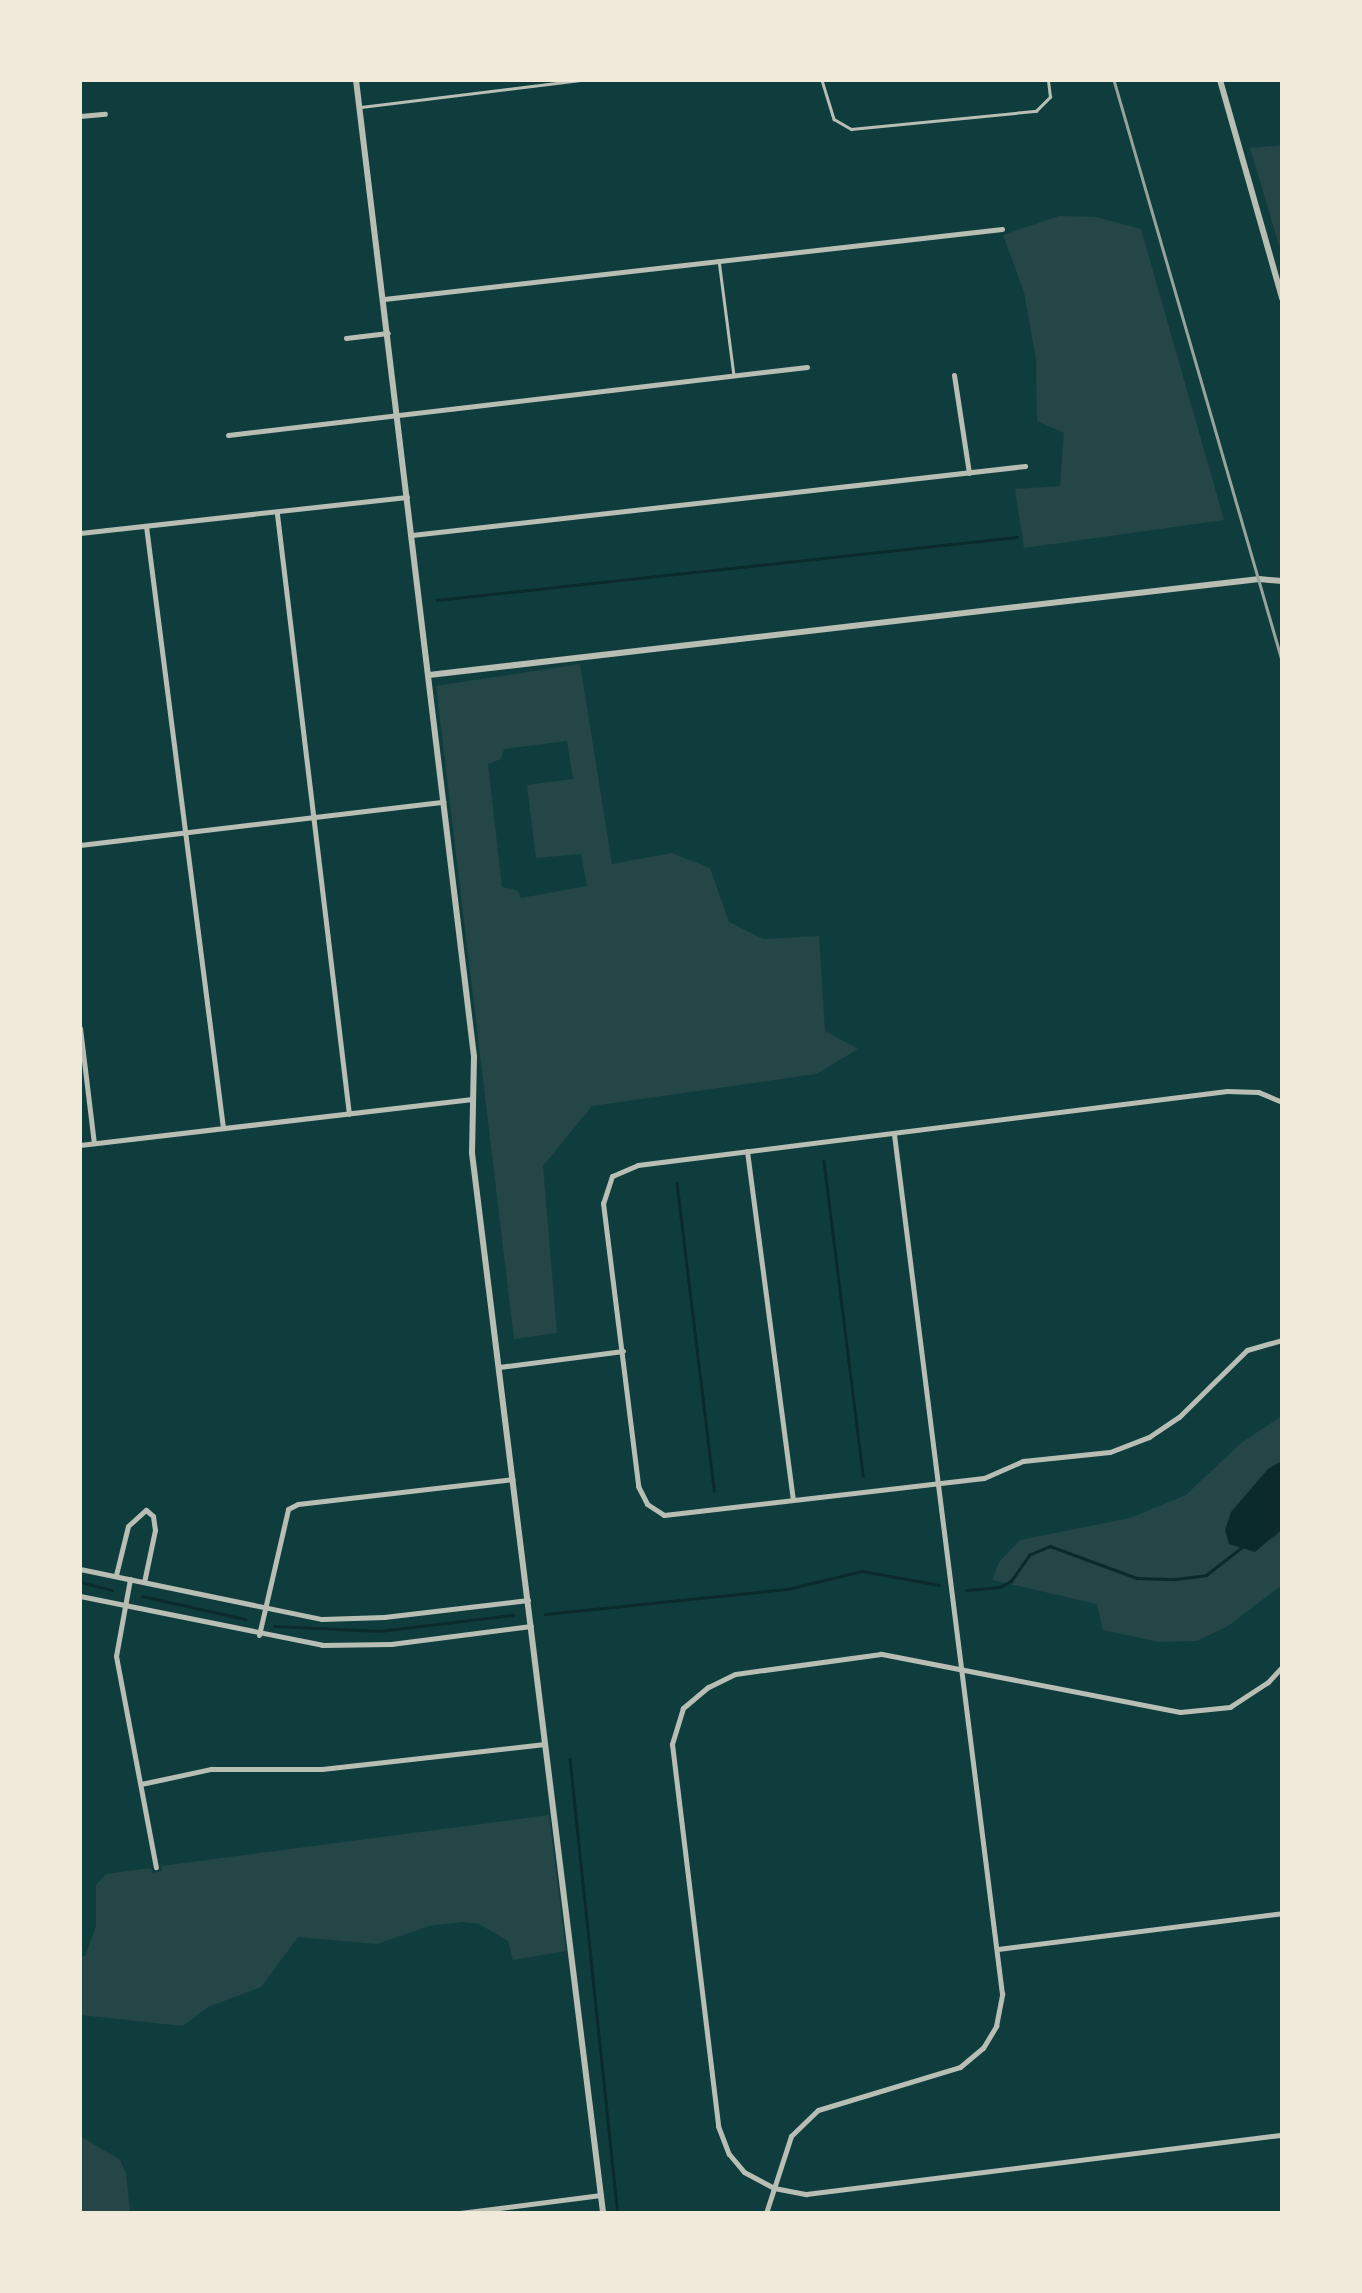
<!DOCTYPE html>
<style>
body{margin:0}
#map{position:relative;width:1362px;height:2293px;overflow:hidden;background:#0f3d3e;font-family:"Open Sans",sans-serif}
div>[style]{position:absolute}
.green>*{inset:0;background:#244646}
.water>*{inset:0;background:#0a2a2b}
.stream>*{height:2.5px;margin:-1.25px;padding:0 1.25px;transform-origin:1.25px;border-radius:1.25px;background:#0a2a2b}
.service>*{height:2.5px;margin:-1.25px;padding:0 1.25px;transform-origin:1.25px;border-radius:1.25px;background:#b8beb3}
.minor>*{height:5px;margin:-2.5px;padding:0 2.5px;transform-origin:2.5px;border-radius:2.5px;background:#b8beb3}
.tertiary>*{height:6px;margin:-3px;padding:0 3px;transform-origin:3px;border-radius:3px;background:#b8beb3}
.rail>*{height:2.5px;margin:-1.25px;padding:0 1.25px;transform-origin:1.25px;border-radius:1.25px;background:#97a49c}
span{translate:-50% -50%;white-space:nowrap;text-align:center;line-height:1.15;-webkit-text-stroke:8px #f1e9da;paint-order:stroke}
.frame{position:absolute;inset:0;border:82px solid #f1e9da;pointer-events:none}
</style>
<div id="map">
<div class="green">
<div style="clip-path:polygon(1282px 145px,1282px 255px,1250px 148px)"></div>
<div style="clip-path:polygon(1059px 216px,1096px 217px,1141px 229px,1224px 520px,1024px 548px,1015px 489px,1060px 486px,1064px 433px,1037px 421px,1036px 359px,1024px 292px,1003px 235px)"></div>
<div style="clip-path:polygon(evenodd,580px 664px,612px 864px,672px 853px,710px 868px,729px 922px,763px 939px,819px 936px,825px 1031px,858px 1049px,816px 1074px,592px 1106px,543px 1166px,557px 1333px,514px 1339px,436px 686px,580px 664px,567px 741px,573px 779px,527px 785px,536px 858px,581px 854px,587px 886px,521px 898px,517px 890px,502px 887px,488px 764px,501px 759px,504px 749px,567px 741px)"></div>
<div style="clip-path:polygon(1282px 1416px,1282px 1461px,1268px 1469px,1273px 1539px,1282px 1529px,1282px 1585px,1228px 1626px,1197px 1641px,1159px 1642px,1103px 1630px,1097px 1604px,992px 1580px,999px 1562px,1020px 1540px,1130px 1518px,1186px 1495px,1241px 1443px)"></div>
<div style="clip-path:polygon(549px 1815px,566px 1951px,513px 1960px,508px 1941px,479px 1924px,463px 1922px,429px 1926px,377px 1944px,298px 1937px,261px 1987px,208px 2007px,183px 2026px,80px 2015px,80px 1957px,85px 1956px,96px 1926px,96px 1885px,106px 1874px,151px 1868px,153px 1873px,162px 1871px,161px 1866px)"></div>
<div style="clip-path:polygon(80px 2136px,120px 2160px,126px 2173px,130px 2213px,80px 2213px)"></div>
</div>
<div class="water">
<div style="clip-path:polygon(1282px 1461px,1282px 1529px,1255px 1552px,1229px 1544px,1225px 1530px,1231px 1512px,1268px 1469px)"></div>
</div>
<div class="stream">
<div style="left:437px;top:600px;width:583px;rotate:-6.2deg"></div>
<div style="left:824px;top:1161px;width:317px;rotate:82.9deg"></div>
<div style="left:677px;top:1183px;width:310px;rotate:83.1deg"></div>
<div style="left:80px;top:1582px;width:33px;rotate:14deg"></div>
<div style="left:966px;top:1590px;width:34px;rotate:-5deg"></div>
<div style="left:1000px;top:1587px;width:13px;rotate:-29deg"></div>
<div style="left:1011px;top:1581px;width:32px;rotate:-55deg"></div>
<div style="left:1029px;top:1555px;width:23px;rotate:-23deg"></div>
<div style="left:1050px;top:1546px;width:93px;rotate:20.2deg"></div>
<div style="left:1137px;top:1578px;width:38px;rotate:2deg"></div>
<div style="left:1175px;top:1579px;width:31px;rotate:-7deg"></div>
<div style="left:1206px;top:1575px;width:44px;rotate:-37.6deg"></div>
<div style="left:142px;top:1596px;width:106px;rotate:12.6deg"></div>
<div style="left:545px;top:1614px;width:244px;rotate:-5.9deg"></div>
<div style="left:788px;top:1589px;width:76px;rotate:-13.7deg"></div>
<div style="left:862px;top:1571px;width:78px;rotate:10.3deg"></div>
<div style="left:274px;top:1626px;width:106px;rotate:2.7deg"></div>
<div style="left:380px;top:1631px;width:134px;rotate:-6.9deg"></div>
<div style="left:570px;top:1759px;width:457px;rotate:84deg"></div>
</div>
<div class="service">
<div style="left:822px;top:80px;width:41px;rotate:72.9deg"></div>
<div style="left:834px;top:119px;width:20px;rotate:30deg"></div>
<div style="left:851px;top:129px;width:186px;rotate:-5.6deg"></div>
<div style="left:1036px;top:111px;width:20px;rotate:-45deg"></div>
<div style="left:1050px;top:97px;width:17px;rotate:-97deg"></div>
<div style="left:361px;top:107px;width:223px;rotate:-7deg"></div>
<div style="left:719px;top:260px;width:116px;rotate:82.6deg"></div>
</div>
<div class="minor">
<div style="left:80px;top:116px;width:25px;rotate:-5deg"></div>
<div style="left:384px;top:299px;width:622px;rotate:-6.46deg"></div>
<div style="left:346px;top:338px;width:42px;rotate:-6.8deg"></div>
<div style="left:954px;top:375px;width:99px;rotate:81.3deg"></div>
<div style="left:228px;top:435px;width:583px;rotate:-6.7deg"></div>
<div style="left:277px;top:514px;width:604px;rotate:83.16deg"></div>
<div style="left:146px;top:526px;width:607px;rotate:82.71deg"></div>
<div style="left:80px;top:533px;width:329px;rotate:-6.3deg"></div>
<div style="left:412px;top:535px;width:617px;rotate:-6.42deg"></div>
<div style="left:80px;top:845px;width:366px;rotate:-6.8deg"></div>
<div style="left:80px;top:1028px;width:116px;rotate:83.1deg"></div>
<div style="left:1282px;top:1102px;width:26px;rotate:-157deg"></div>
<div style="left:1258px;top:1092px;width:31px;rotate:-178deg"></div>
<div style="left:1227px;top:1091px;width:594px;rotate:172.84deg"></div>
<div style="left:638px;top:1165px;width:28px;rotate:157deg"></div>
<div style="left:612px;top:1176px;width:28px;rotate:108deg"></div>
<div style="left:603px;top:1203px;width:285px;rotate:82.9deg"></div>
<div style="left:638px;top:1486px;width:20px;rotate:63deg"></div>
<div style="left:647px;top:1504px;width:20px;rotate:33deg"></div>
<div style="left:664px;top:1515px;width:322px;rotate:-6.6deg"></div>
<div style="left:984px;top:1478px;width:43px;rotate:-23.6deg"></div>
<div style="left:1023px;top:1461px;width:87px;rotate:-5.9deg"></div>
<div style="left:1110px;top:1452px;width:42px;rotate:-21deg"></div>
<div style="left:1149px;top:1437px;width:36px;rotate:-34deg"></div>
<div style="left:1179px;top:1417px;width:95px;rotate:-44.6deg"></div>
<div style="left:1247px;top:1350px;width:36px;rotate:-16deg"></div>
<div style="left:80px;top:1145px;width:395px;rotate:-6.7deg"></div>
<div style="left:747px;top:1151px;width:351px;rotate:82.5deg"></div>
<div style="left:499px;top:1367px;width:125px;rotate:-7.4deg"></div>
<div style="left:80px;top:1569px;width:247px;rotate:11.7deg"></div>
<div style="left:322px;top:1619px;width:62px;rotate:-1.8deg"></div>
<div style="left:384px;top:1617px;width:145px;rotate:-6.7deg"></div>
<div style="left:116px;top:1575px;width:50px;rotate:-76.2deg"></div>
<div style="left:128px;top:1526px;width:24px;rotate:-42deg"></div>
<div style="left:146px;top:1510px;width:9px;rotate:41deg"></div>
<div style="left:153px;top:1516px;width:14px;rotate:82deg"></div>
<div style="left:155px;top:1530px;width:53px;rotate:101.9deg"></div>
<div style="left:130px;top:1579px;width:78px;rotate:100.3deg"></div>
<div style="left:116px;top:1656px;width:215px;rotate:79.3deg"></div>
<div style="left:80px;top:1596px;width:247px;rotate:11.4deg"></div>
<div style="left:322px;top:1645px;width:69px;rotate:-0.8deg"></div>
<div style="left:391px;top:1644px;width:141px;rotate:-7.3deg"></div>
<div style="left:259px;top:1635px;width:129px;rotate:-77deg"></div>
<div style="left:288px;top:1509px;width:11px;rotate:-27deg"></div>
<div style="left:298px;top:1504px;width:216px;rotate:-6.6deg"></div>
<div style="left:1282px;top:1667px;width:21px;rotate:133deg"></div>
<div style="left:1268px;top:1682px;width:45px;rotate:146.7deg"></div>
<div style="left:1230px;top:1707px;width:50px;rotate:174.3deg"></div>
<div style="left:1180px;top:1712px;width:305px;rotate:-169deg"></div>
<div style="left:881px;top:1654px;width:147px;rotate:172.2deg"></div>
<div style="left:735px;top:1674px;width:30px;rotate:154deg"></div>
<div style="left:708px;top:1687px;width:33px;rotate:140deg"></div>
<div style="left:683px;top:1708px;width:38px;rotate:107deg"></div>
<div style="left:672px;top:1744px;width:385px;rotate:83.1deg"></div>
<div style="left:718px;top:2126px;width:30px;rotate:69deg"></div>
<div style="left:729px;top:2154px;width:23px;rotate:50deg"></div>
<div style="left:744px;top:2172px;width:34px;rotate:28deg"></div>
<div style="left:774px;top:2188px;width:33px;rotate:11deg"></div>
<div style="left:806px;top:2194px;width:480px;rotate:-7.1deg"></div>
<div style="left:141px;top:1784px;width:72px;rotate:-12.1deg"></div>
<div style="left:211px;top:1769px;width:111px"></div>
<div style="left:322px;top:1769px;width:224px;rotate:-6.4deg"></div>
<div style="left:998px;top:1949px;width:286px;rotate:-7.2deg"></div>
<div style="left:460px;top:2213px;width:142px;rotate:-7.3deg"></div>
<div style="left:766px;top:2213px;width:81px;rotate:-72deg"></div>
<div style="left:791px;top:2136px;width:37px;rotate:-44deg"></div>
<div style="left:818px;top:2110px;width:148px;rotate:-16.8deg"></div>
<div style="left:960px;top:2067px;width:30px;rotate:-40deg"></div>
<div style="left:983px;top:2048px;width:26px;rotate:-59deg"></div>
<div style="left:996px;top:2026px;width:33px;rotate:-79deg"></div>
<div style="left:1002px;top:1994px;width:867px;rotate:-97.16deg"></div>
</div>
<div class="tertiary">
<div style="left:356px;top:80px;width:984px;rotate:83.11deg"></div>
<div style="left:474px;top:1057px;width:96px;rotate:91.2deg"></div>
<div style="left:472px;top:1153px;width:1068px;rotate:82.95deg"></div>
<div style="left:1220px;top:80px;width:227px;rotate:74.1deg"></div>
<div style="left:429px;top:675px;width:836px;rotate:-6.6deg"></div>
<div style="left:1259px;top:579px;width:23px;rotate:5deg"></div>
</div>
<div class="rail">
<div style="left:1114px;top:80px;width:604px;rotate:73.85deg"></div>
</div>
<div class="frame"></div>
</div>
